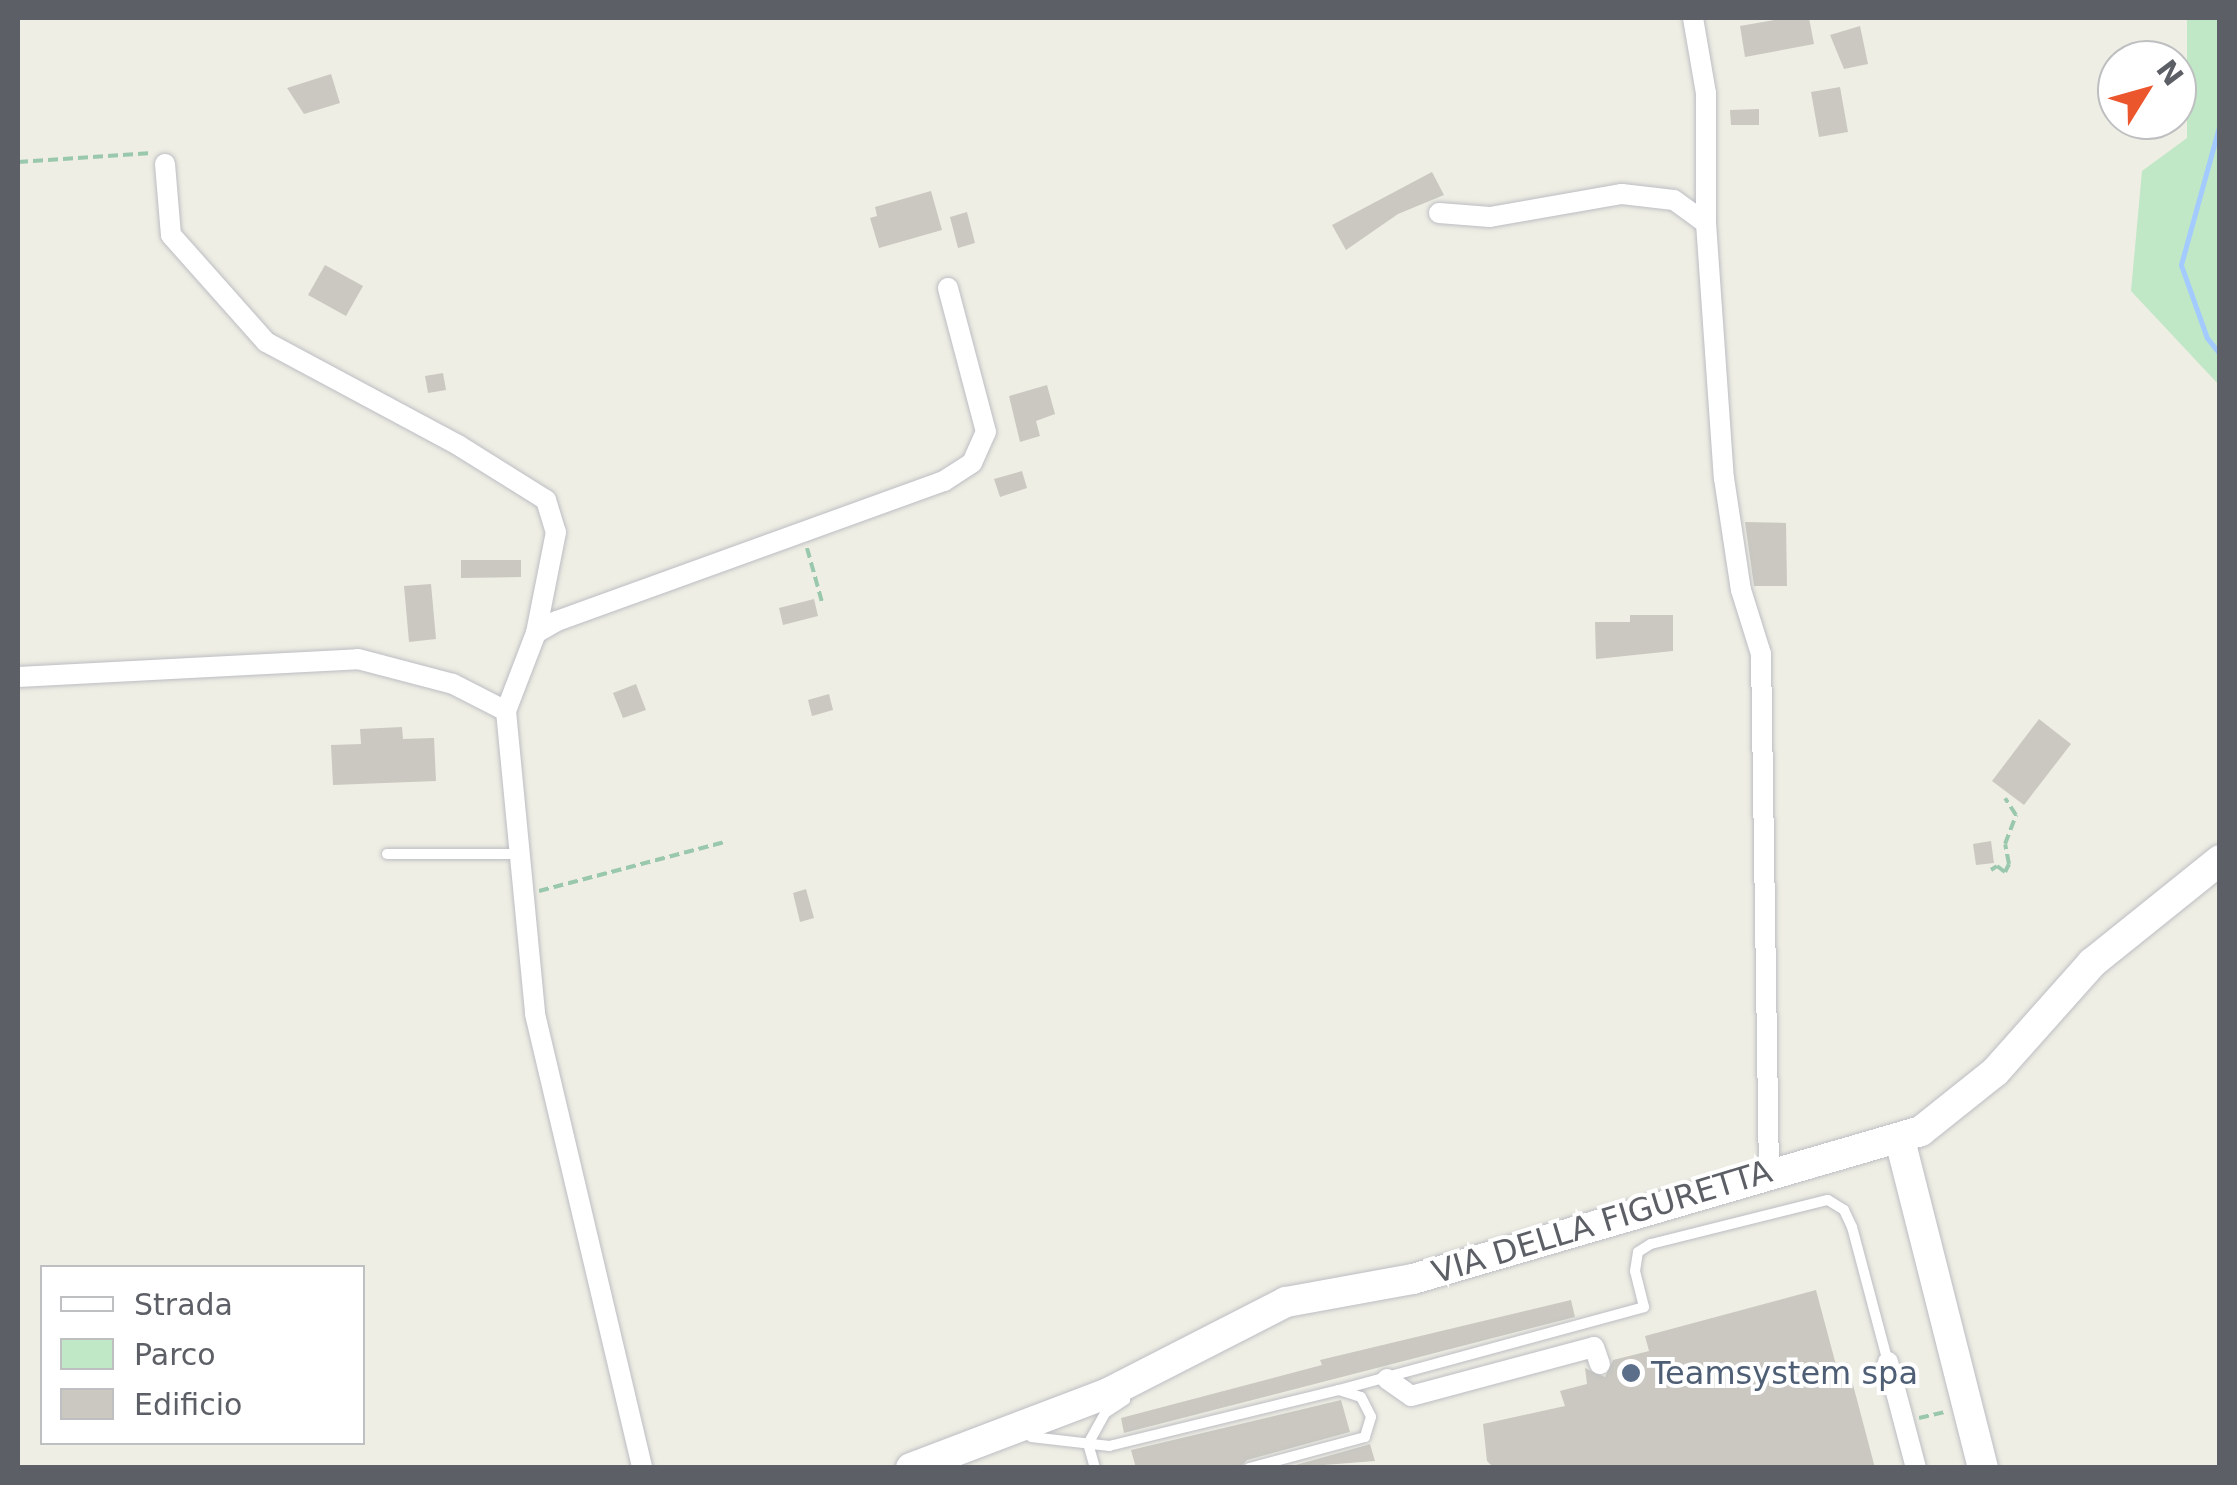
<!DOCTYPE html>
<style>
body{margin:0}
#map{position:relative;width:2237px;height:1485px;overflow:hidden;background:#efeee4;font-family:"DejaVu Sans",sans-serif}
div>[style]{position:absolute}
.green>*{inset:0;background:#c0e7c6}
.stream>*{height:5px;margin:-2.5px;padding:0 2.5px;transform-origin:2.5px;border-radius:2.5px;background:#a4cbff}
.building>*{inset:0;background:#cac8c1}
.path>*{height:4px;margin-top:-2px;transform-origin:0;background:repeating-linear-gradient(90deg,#99c8ad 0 10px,transparent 0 15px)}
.roads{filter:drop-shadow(0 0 2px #bcbdc3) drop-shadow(0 0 2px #bcbdc3)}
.lane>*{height:10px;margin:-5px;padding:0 5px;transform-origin:5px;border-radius:5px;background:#fff}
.street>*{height:20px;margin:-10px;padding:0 10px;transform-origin:10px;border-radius:10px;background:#fff}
.secondary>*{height:30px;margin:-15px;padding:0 15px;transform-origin:15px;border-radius:15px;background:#fff}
.dots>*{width:28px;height:28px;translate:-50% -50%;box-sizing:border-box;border:5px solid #fff;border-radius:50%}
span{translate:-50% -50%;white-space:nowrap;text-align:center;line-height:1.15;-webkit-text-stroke:8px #fff;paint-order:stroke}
.street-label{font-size:32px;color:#5c5f65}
.service-label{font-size:32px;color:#4e5e75}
.left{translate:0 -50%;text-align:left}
.frame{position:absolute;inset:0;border:20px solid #5c5f65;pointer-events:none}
.legend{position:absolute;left:40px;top:1265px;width:325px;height:180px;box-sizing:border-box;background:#fff;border:2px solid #bebfc1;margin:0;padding:12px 18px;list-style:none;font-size:30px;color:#5c5f65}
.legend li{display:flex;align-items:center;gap:20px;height:50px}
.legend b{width:50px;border:2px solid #bebfc1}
.north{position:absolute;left:2097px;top:40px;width:100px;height:100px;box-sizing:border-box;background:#fff;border:2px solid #bebfc1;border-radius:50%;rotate:53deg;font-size:28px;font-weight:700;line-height:40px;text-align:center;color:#5c5f65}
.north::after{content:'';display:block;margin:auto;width:35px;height:45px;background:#ec562d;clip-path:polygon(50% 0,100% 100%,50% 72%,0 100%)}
</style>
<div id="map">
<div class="green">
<div style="clip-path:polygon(2187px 18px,2219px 18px,2219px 385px,2131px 291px,2142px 171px,2187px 138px)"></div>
</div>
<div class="stream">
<div style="left:2220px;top:123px;width:147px;rotate:105.4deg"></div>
<div style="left:2181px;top:265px;width:77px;rotate:70.4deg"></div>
<div style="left:2207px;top:338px;width:21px;rotate:51deg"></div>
</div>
<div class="building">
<div style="clip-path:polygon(1786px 18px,1809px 18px,1814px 44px,1745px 57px,1740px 26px)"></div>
<div style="clip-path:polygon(1860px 26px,1868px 64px,1844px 69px,1830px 35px)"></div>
<div style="clip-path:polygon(331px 74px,340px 103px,304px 114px,287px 88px)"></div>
<div style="clip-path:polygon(1840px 87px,1848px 132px,1819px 137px,1811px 92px)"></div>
<div style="clip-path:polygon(1759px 109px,1759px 125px,1731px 125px,1730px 110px)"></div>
<div style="clip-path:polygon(1432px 172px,1444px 195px,1398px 214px,1346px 250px,1332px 225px)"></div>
<div style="clip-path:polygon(931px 191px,942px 230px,879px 248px,870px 218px,877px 216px,875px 207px)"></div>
<div style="clip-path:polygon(967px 212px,975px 243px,958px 248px,950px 217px)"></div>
<div style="clip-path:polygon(325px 265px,363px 286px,346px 316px,308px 295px)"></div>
<div style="clip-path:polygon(443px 373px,446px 390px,428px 393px,425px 376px)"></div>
<div style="clip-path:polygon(1047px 385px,1055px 414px,1036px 421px,1040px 436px,1020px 442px,1009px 396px)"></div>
<div style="clip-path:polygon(1022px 471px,1027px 488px,1000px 497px,994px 479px)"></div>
<div style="clip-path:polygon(1745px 522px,1786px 523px,1787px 586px,1754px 586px)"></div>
<div style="clip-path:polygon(461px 560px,521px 560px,521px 577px,461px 578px)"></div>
<div style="clip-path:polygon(431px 584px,436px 639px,409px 642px,404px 586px)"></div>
<div style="clip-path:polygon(814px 599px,818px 616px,783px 625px,779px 608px)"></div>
<div style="clip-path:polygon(1630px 615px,1673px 615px,1673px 651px,1596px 659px,1595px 622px,1630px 622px)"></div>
<div style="clip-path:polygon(636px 684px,646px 710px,623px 718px,613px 693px)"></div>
<div style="clip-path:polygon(829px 694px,833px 710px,812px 716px,808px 700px)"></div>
<div style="clip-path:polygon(2039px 719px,2071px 744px,2024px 805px,1992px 781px)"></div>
<div style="clip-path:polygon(402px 727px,403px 739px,434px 738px,436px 781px,333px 785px,331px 745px,361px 744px,360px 729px)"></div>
<div style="clip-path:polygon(1991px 841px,1994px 863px,1976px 865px,1973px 844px)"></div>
<div style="clip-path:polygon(806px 889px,814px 918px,800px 922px,793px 893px)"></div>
<div style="clip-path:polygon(1816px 1290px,1836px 1365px,1847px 1362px,1875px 1468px,1494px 1468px,1487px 1461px,1483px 1424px,1565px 1406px,1560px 1391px,1587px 1384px,1585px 1368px,1605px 1377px,1613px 1360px,1649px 1351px,1645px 1336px)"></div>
<div style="clip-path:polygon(1571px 1300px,1575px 1317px,1124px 1433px,1121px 1418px,1322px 1365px,1320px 1360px)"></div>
<div style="clip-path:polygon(1341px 1400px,1350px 1432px,1247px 1460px,1240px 1468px,1136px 1468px,1131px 1450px)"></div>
<div style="clip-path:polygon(1370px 1444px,1375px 1461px,1285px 1468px,1367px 1445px)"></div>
</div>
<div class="path">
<div style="left:18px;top:162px;width:134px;rotate:-3.8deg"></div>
<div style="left:807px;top:548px;width:56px;rotate:74.5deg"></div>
<div style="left:1991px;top:870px;width:7px;rotate:-34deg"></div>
<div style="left:1997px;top:866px;width:10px;rotate:37deg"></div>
<div style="left:2005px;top:872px;width:9px;rotate:-63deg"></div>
<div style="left:2009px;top:864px;width:20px;rotate:-101deg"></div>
<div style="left:2005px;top:844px;width:31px;rotate:-69deg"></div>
<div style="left:2016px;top:815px;width:20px;rotate:-123deg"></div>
<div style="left:539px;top:891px;width:191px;rotate:-14.8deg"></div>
<div style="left:1919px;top:1418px;width:26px;rotate:-13deg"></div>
</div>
<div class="roads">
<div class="lane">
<div style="left:387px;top:854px;width:128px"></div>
<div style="left:1339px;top:1390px;width:316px;rotate:-15.2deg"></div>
<div style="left:1644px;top:1307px;width:37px;rotate:-104deg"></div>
<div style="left:1635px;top:1271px;width:19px;rotate:-81deg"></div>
<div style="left:1638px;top:1252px;width:15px;rotate:-32deg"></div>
<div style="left:1651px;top:1244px;width:182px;rotate:-14deg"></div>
<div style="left:1828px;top:1200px;width:19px;rotate:32deg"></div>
<div style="left:1844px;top:1210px;width:19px;rotate:65deg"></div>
<div style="left:1852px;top:1227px;width:140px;rotate:75.1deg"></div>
<div style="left:1031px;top:1437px;width:79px;rotate:6.6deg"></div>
<div style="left:1109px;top:1446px;width:237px;rotate:-13.7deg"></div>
<div style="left:1339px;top:1390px;width:23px;rotate:18deg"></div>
<div style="left:1361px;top:1397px;width:22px;rotate:63deg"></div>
<div style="left:1371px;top:1417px;width:21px;rotate:107deg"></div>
<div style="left:1365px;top:1437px;width:120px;rotate:165deg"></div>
<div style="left:1095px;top:1468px;width:25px;rotate:-106deg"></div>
<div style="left:1088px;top:1444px;width:35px;rotate:-61deg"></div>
<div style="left:1105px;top:1413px;width:24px;rotate:-33deg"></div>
</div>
<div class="street">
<div style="left:1693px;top:18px;width:76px;rotate:80.2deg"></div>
<div style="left:1706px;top:93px;width:130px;rotate:90deg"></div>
<div style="left:1706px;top:223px;width:256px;rotate:86deg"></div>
<div style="left:1724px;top:478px;width:113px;rotate:81.4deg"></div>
<div style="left:1741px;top:590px;width:67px;rotate:72.6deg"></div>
<div style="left:1761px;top:654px;width:518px;rotate:89.12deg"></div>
<div style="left:165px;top:164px;width:71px;rotate:85.2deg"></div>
<div style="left:171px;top:235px;width:143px;rotate:48.4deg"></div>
<div style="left:266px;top:342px;width:218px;rotate:28.2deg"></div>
<div style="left:458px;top:445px;width:104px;rotate:32deg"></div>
<div style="left:546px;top:500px;width:34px;rotate:73deg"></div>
<div style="left:556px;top:532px;width:103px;rotate:101.2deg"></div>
<div style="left:1439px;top:213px;width:51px;rotate:4.5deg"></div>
<div style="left:1490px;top:217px;width:134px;rotate:-9.9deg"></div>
<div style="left:1622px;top:194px;width:52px;rotate:6.6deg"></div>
<div style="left:1674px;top:200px;width:39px;rotate:36deg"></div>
<div style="left:18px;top:677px;width:340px;rotate:-3deg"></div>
<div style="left:358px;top:659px;width:98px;rotate:14.7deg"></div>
<div style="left:453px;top:684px;width:59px;rotate:27deg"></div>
<div style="left:506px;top:711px;width:304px;rotate:84.5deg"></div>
<div style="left:535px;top:1014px;width:466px;rotate:76.7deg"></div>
<div style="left:506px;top:711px;width:84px;rotate:-69deg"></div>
<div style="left:536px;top:633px;width:24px;rotate:-30deg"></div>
<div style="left:557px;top:621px;width:412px;rotate:-19.9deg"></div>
<div style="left:944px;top:481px;width:33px;rotate:-33deg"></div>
<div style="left:972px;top:463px;width:34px;rotate:-66deg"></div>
<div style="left:986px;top:432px;width:149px;rotate:-104.8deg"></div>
<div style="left:1888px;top:1362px;width:110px;rotate:75.2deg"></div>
<div style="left:1387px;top:1379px;width:29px;rotate:35deg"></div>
<div style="left:1411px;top:1396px;width:189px;rotate:-15deg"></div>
<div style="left:1594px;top:1347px;width:18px;rotate:71deg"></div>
</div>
<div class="secondary">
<div style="left:1900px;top:1140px;width:338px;rotate:75.8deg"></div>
<div style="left:911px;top:1468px;width:211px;rotate:-20.8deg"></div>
<div style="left:1108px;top:1393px;width:200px;rotate:-27.1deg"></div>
<div style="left:1286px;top:1302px;width:129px;rotate:-10.3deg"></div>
<div style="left:1413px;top:1279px;width:529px;rotate:-16.24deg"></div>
<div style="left:1921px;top:1131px;width:95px;rotate:-38.6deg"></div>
<div style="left:1995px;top:1072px;width:146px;rotate:-48.3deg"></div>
<div style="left:2092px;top:963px;width:164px;rotate:-38.8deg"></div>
</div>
</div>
<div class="dots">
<div style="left:1631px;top:1373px;background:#5c6f8a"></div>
</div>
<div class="street-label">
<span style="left:1602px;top:1222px;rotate:-17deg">VIA DELLA FIGURETTA</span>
</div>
<div class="service-label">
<span class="left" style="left:1651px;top:1373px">Teamsystem spa</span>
</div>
<div class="frame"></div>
<ul class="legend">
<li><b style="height:12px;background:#fff"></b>Strada</li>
<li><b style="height:28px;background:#c0e7c6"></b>Parco</li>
<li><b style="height:28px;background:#cac8c1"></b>Edificio</li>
</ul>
<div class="north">N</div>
</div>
